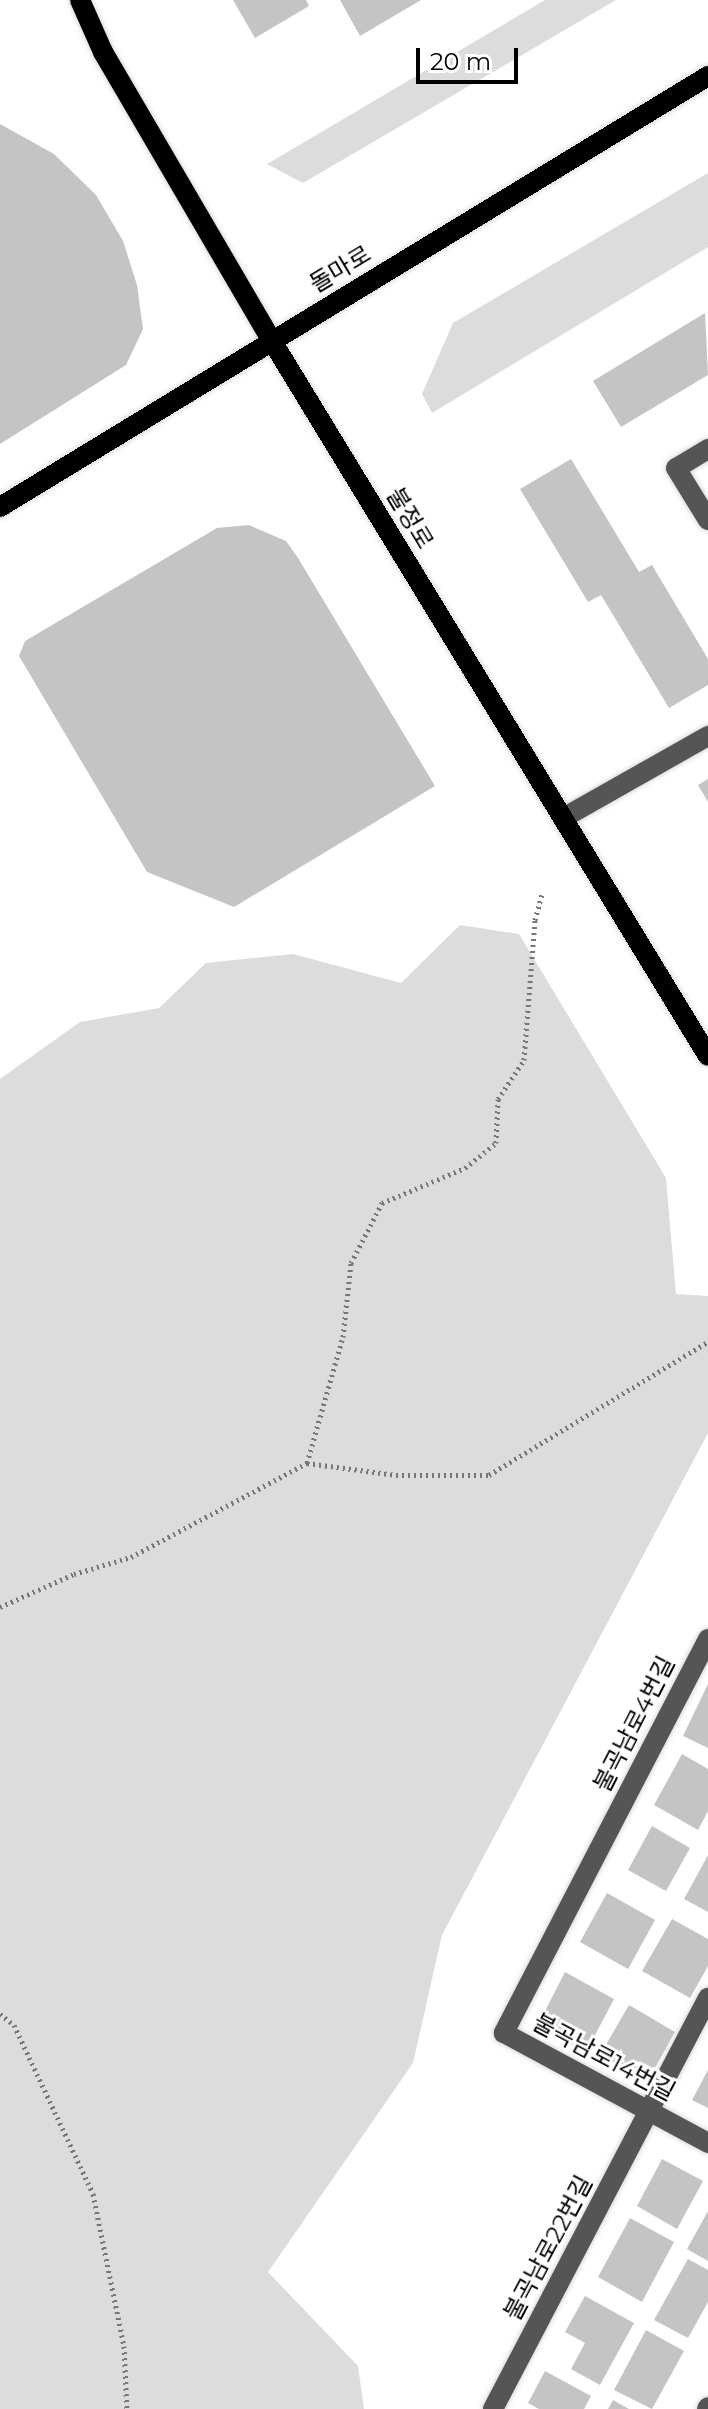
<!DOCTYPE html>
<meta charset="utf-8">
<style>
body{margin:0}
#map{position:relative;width:708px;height:2409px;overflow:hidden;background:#fff;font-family:Montserrat,"Noto Sans KR",sans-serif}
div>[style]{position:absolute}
.green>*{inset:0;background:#dcdcdc}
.building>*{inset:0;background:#c4c4c4}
.path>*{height:5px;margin-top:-2.5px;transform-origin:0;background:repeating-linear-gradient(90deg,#777 0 2px,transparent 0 6px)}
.roads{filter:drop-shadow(0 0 2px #dbdbdb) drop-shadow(0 0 2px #dbdbdb)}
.minor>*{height:20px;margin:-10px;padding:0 10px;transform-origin:10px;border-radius:10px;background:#555}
.major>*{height:20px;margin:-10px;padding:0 10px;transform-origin:10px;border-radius:10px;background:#000}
span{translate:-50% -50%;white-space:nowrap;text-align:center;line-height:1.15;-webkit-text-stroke:6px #fff;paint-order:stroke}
.street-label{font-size:24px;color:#000}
.scale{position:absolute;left:416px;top:48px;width:102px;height:36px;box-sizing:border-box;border:4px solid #000;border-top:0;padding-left:10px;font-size:24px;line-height:28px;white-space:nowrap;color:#000;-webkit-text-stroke:6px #fff;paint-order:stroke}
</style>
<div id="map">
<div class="green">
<div style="clip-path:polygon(545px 0,616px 0,303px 183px,267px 164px)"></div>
<div style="clip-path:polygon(708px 173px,708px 247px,432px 413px,422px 394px,453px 323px)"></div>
<div style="clip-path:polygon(460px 925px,519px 934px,666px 1178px,676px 1294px,708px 1296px,708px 1433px,442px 1935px,413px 2063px,268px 2272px,358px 2366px,364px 2409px,0 2409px,0 1079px,80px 1022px,159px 1008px,206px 963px,293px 954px,401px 983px)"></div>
</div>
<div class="building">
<div style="clip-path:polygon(233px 0,306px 0,309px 6px,255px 38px)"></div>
<div style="clip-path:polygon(340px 0,421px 0,360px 36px)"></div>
<div style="clip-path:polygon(0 124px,54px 154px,96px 195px,123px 241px,137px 285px,143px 329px,126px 365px,0 444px)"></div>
<div style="clip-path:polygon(705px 313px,708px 375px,621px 427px,593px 381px)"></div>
<div style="clip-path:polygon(571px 459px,639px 572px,652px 565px,708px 659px,708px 685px,669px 708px,601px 595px,588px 602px,520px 489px)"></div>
<div style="clip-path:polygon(249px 525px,286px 541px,298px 558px,435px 786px,234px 907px,147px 872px,19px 656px,25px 641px,217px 528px)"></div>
<div style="clip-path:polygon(708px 779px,708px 802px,698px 785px)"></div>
<div style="clip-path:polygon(708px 1684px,708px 1748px,683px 1736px)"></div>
<div style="clip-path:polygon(682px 1754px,708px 1769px,708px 1811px,698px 1830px,654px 1805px)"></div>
<div style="clip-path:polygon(652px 1826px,690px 1848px,666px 1891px,628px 1870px)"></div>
<div style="clip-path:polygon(708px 1855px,708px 1912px,684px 1899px)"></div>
<div style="clip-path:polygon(607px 1893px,655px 1920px,628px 1969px,580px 1942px)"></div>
<div style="clip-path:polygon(672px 1919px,708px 1939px,708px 1966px,690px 1998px,642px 1971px)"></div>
<div style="clip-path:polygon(565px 1972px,614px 1999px,586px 2052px,553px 2034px,544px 2013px)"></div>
<div style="clip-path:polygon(629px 2005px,675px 2032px,655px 2068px,636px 2076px,600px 2055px)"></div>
<div style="clip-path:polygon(708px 2070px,708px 2108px,692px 2100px)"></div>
<div style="clip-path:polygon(662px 2159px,703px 2181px,677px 2229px,637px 2206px)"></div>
<div style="clip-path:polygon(708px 2211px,708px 2261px,687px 2249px)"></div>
<div style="clip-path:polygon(630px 2218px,674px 2242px,642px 2302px,598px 2277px)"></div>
<div style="clip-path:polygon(688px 2259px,708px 2270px,708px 2302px,688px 2338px,654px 2320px)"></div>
<div style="clip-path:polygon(585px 2296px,634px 2323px,600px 2385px,571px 2369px,585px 2343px,565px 2332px)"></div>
<div style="clip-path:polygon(646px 2330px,684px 2351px,652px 2409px,614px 2390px)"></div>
<div style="clip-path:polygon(545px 2371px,591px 2396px,584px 2409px,539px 2409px,528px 2403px)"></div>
<div style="clip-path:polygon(613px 2400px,629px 2409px,608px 2409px)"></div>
</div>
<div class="path">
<div style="left:307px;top:1463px;width:131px;rotate:-74.1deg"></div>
<div style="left:343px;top:1337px;width:74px;rotate:-83.8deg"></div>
<div style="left:351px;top:1263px;width:68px;rotate:-62.7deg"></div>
<div style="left:382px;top:1203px;width:90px;rotate:-22.9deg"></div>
<div style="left:465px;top:1168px;width:40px;rotate:-39deg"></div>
<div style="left:496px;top:1143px;width:44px;rotate:-87.4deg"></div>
<div style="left:498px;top:1099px;width:47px;rotate:-56.3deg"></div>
<div style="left:524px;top:1060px;width:140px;rotate:-85.5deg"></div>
<div style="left:535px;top:920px;width:27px;rotate:-75deg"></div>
<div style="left:0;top:1607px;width:81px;rotate:-24deg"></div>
<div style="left:74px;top:1574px;width:59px;rotate:-16.6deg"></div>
<div style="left:131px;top:1557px;width:200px;rotate:-28.1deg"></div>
<div style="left:307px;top:1463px;width:90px;rotate:7.7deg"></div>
<div style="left:396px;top:1475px;width:93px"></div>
<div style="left:489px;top:1475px;width:256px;rotate:-31.3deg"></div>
<div style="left:0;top:2014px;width:18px;rotate:38deg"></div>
<div style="left:14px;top:2025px;width:187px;rotate:64.9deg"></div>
<div style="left:93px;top:2194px;width:155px;rotate:78.5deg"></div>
<div style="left:124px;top:2346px;width:63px;rotate:87.3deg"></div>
</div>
<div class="roads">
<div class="minor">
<div style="left:708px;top:449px;width:37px;rotate:149deg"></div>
<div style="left:676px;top:468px;width:61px;rotate:58.4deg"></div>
<div style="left:563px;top:818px;width:167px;rotate:-29.5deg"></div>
<div style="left:708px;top:1639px;width:444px;rotate:117.4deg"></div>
<div style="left:504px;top:2033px;width:232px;rotate:28.3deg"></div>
<div style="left:493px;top:2409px;width:464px;rotate:-62.4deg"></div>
<div style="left:707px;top:2409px;width:2px;rotate:-63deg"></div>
</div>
<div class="major">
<div style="left:80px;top:0;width:57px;rotate:66.1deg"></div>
<div style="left:103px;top:52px;width:335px;rotate:59.7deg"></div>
<div style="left:272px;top:341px;width:837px;rotate:58.63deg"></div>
<div style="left:0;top:507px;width:829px;rotate:-31.33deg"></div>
</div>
</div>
<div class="street-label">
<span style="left:340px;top:269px;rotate:-31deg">돌마로</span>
<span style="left:410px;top:518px;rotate:59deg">불정로</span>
<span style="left:634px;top:1724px;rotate:-63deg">불곡남로4번길</span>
<span style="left:604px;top:2057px;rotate:28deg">불곡남로14번길</span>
<span style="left:548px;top:2248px;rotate:-62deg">불곡남로22번길</span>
</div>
<div class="scale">20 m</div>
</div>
